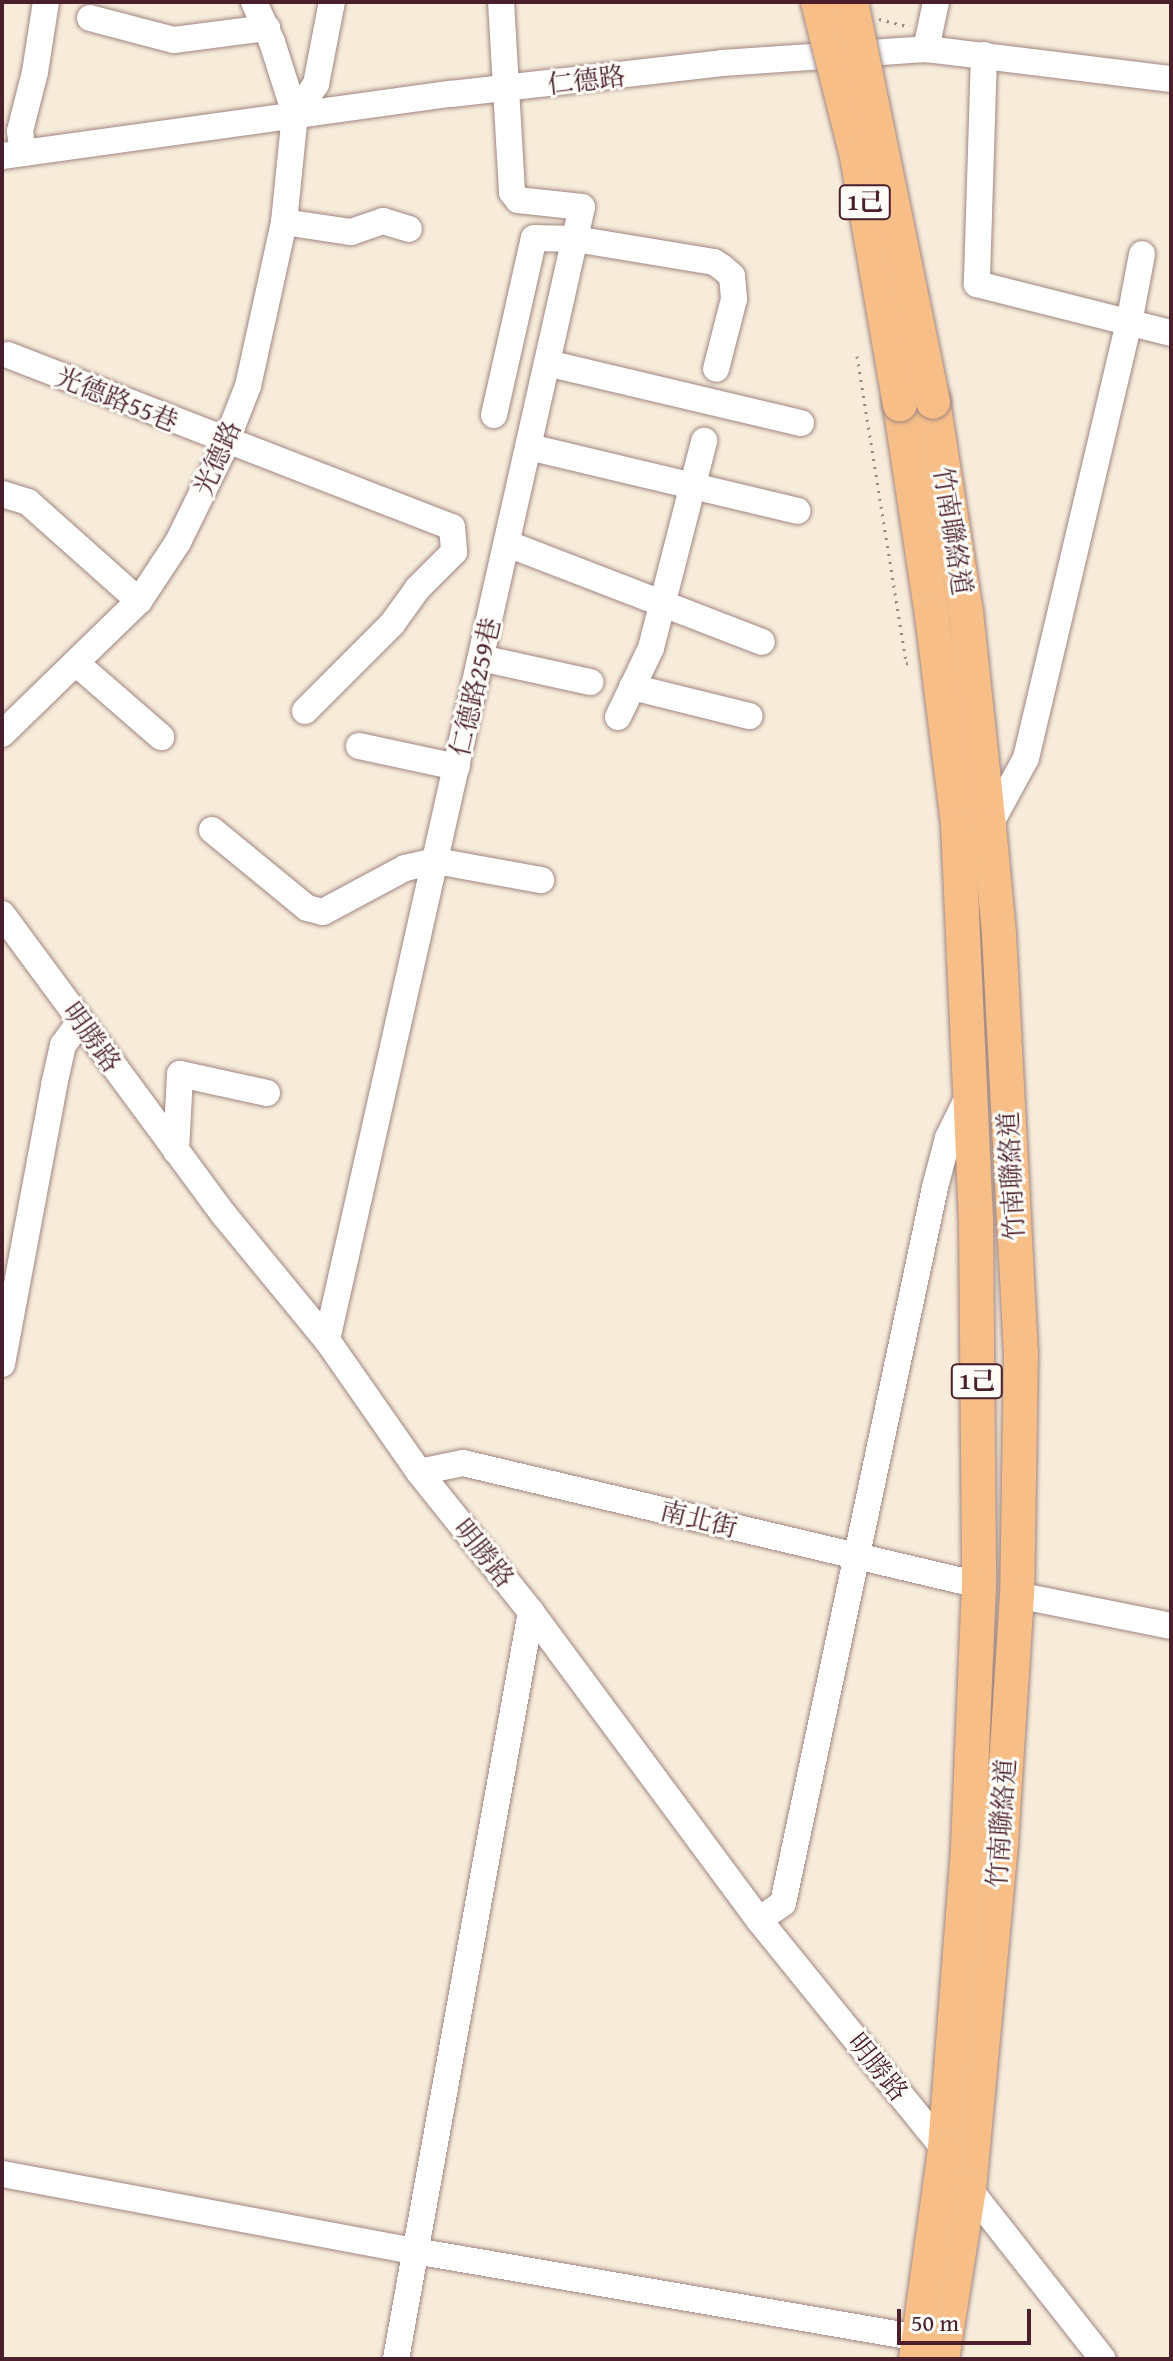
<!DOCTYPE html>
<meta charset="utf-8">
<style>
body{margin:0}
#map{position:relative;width:1173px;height:2361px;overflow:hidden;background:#f7ecda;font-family:"Gentium Book Plus","Noto Serif TC",serif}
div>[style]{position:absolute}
.path>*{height:3px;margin-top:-1.5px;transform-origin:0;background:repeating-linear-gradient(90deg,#a08682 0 2px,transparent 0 8px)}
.roads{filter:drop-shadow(0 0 2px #a08682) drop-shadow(0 0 2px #a08682)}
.minor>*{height:26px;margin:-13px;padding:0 13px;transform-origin:13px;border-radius:13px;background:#fff}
.major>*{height:34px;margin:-17px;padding:0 17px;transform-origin:17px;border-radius:17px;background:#f7be88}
.bridges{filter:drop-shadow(0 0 2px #a08682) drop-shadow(0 0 2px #a08682)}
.major-bridge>*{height:34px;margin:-17px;padding:0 17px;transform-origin:17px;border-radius:17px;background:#f7be88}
span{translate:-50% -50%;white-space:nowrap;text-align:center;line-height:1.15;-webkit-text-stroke:6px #fdfcf7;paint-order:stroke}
.shield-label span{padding:2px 6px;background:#fdfcf7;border:2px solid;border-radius:6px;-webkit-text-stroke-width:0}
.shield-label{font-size:24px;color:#4a1f2b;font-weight:700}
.street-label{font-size:26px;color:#4a1f2b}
.frame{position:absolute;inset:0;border:4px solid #4a1f2b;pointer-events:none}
.scale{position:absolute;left:897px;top:2309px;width:134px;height:36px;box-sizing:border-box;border:4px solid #4a1f2b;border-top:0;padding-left:10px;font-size:24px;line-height:28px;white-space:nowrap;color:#4a1f2b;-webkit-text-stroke:6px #fdfcf7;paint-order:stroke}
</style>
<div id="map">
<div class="path">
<div style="left:879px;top:19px;width:32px;rotate:14deg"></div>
<div style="left:857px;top:356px;width:311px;rotate:80.9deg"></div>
<div style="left:906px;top:663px;width:6px;rotate:9deg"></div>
</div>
<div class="roads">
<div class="minor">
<div style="left:90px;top:18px;width:87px;rotate:14.7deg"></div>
<div style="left:174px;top:40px;width:94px;rotate:-7.4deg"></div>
<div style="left:926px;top:49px;width:48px;rotate:-78deg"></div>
<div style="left:984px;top:55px;width:229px;rotate:91.8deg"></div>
<div style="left:977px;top:284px;width:200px;rotate:14.2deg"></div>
<div style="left:295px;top:114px;width:37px;rotate:-55deg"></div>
<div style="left:316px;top:84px;width:84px;rotate:-79deg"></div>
<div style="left:23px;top:153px;width:22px;rotate:-98deg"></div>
<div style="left:20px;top:131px;width:61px;rotate:-75.7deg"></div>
<div style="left:35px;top:72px;width:71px;rotate:-81.1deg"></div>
<div style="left:2px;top:156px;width:453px;rotate:-7.9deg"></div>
<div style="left:451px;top:94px;width:273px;rotate:-6.5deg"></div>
<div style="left:722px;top:63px;width:204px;rotate:-3.9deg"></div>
<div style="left:926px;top:49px;width:247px;rotate:7deg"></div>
<div style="left:284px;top:222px;width:68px;rotate:8.5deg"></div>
<div style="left:351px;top:232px;width:34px;rotate:-19deg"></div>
<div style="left:383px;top:221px;width:27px;rotate:17deg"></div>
<div style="left:8px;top:355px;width:476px;rotate:21.2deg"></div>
<div style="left:452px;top:527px;width:25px;rotate:85deg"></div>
<div style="left:454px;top:552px;width:51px;rotate:135deg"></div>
<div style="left:418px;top:588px;width:44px;rotate:125.8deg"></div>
<div style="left:392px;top:624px;width:123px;rotate:135deg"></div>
<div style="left:547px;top:363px;width:261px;rotate:13.3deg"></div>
<div style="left:494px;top:415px;width:181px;rotate:-77.3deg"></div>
<div style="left:534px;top:238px;width:41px;rotate:1.4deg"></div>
<div style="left:575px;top:239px;width:141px;rotate:9.4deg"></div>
<div style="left:714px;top:262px;width:11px;rotate:34deg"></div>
<div style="left:723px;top:268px;width:12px;rotate:42deg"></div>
<div style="left:732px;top:276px;width:23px;rotate:85deg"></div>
<div style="left:734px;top:299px;width:72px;rotate:104.4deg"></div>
<div style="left:529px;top:447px;width:276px;rotate:13.4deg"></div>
<div style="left:2px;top:494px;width:27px;rotate:17deg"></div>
<div style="left:28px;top:502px;width:149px;rotate:41.7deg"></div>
<div style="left:508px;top:544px;width:272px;rotate:21.1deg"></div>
<div style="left:481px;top:658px;width:112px;rotate:12.4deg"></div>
<div style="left:76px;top:663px;width:113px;rotate:41deg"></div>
<div style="left:632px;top:687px;width:121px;rotate:13.9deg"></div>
<div style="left:618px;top:717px;width:76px;rotate:-64.4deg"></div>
<div style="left:651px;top:648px;width:214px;rotate:-75.6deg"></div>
<div style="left:2px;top:734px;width:191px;rotate:-44.2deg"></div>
<div style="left:139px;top:601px;width:71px;rotate:-56.5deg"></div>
<div style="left:178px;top:542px;width:100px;rotate:-63.9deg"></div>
<div style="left:222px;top:452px;width:71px;rotate:-68.5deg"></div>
<div style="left:248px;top:386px;width:168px;rotate:-77.6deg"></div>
<div style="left:284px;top:222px;width:109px;rotate:-84.2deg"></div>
<div style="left:295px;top:114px;width:76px;rotate:-107.7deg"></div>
<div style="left:272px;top:42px;width:44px;rotate:-114.2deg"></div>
<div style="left:359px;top:746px;width:100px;rotate:12.1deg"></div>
<div style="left:983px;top:825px;width:6px;rotate:9deg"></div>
<div style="left:989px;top:826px;width:77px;rotate:-61.4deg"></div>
<div style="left:1026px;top:758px;width:447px;rotate:-76.7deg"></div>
<div style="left:1129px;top:323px;width:70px;rotate:-79.3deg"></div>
<div style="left:212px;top:830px;width:123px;rotate:39.4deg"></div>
<div style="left:307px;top:908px;width:16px;rotate:14deg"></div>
<div style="left:323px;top:912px;width:93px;rotate:-28.2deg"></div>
<div style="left:405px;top:868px;width:32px;rotate:-13deg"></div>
<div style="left:436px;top:861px;width:107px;rotate:10.3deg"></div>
<div style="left:2px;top:914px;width:375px;rotate:53.6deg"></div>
<div style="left:225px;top:1216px;width:161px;rotate:50.6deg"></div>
<div style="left:327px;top:1340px;width:161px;rotate:55.1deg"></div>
<div style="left:419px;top:1472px;width:179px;rotate:51.3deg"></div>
<div style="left:531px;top:1612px;width:383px;rotate:53.5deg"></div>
<div style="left:759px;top:1920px;width:296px;rotate:51deg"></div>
<div style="left:945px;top:2150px;width:46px;rotate:58.4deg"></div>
<div style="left:969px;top:2189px;width:216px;rotate:51.8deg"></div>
<div style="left:176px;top:1151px;width:77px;rotate:-87deg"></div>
<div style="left:180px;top:1074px;width:89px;rotate:12.3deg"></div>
<div style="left:327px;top:1340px;width:1161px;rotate:-77.32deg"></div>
<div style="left:582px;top:207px;width:64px;rotate:-173.8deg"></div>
<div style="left:518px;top:200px;width:10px;rotate:-127deg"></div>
<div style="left:512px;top:192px;width:190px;rotate:-93.3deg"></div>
<div style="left:2px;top:1364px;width:284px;rotate:-79.4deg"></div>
<div style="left:54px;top:1085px;width:41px;rotate:-77.3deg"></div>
<div style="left:63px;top:1045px;width:29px;rotate:-54deg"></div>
<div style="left:419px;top:1472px;width:45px;rotate:-11.6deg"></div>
<div style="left:463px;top:1463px;width:530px;rotate:13.3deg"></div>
<div style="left:1017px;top:1595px;width:157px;rotate:11.4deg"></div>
<div style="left:759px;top:1920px;width:29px;rotate:-35deg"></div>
<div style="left:783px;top:1903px;width:732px;rotate:-78.01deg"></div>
<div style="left:935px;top:1187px;width:51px;rotate:-75.1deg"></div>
<div style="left:948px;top:1138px;width:50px;rotate:-63.9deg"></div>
<div style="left:2px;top:2174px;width:420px;rotate:10.6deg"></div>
<div style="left:415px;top:2251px;width:511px;rotate:9.79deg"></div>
<div style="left:396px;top:2359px;width:759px;rotate:-79.76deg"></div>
</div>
<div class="major">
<div style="left:933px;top:402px;width:213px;rotate:81.1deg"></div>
<div style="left:966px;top:612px;width:215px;rotate:83.9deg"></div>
<div style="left:989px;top:826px;width:108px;rotate:84.7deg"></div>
<div style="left:999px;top:934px;width:419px;rotate:87deg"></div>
<div style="left:1021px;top:1352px;width:243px;rotate:90.9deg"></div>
<div style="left:1017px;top:1595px;width:250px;rotate:93.7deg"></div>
<div style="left:1001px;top:1844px;width:346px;rotate:95.3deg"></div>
<div style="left:969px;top:2189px;width:172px;rotate:99deg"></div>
<div style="left:900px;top:404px;width:213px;rotate:81.4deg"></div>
<div style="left:932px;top:615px;width:212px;rotate:82.9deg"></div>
<div style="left:958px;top:825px;width:393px;rotate:87.4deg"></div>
<div style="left:976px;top:1218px;width:367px;rotate:89.5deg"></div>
<div style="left:979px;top:1585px;width:264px;rotate:92.4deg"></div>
<div style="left:968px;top:1849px;width:302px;rotate:94.4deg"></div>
<div style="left:945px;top:2150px;width:211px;rotate:97.9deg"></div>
</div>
</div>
<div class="bridges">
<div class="major-bridge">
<div style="left:818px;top:2px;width:159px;rotate:75.8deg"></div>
<div style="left:857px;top:156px;width:252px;rotate:80.2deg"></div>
<div style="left:851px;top:2px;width:408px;rotate:78.4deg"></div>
</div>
</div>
<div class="shield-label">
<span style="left:865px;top:202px">1己</span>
<span style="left:977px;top:1381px">1己</span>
</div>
<div class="street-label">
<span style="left:586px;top:80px;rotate:-7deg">仁德路</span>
<span style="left:117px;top:399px;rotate:22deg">光德路55巷</span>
<span style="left:217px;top:458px;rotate:-66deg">光德路</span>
<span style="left:953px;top:531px;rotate:81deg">竹南聯絡道</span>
<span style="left:475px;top:687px;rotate:-77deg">仁德路259巷</span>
<span style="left:92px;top:1037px;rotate:54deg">明勝路</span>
<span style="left:1011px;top:1176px;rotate:-93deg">竹南聯絡道</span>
<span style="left:699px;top:1519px;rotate:14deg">南北街</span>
<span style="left:484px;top:1553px;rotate:51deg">明勝路</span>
<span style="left:1001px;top:1823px;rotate:-86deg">竹南聯絡道</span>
<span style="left:878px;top:2067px;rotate:51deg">明勝路</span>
</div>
<div class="frame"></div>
<div class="scale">50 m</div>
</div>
